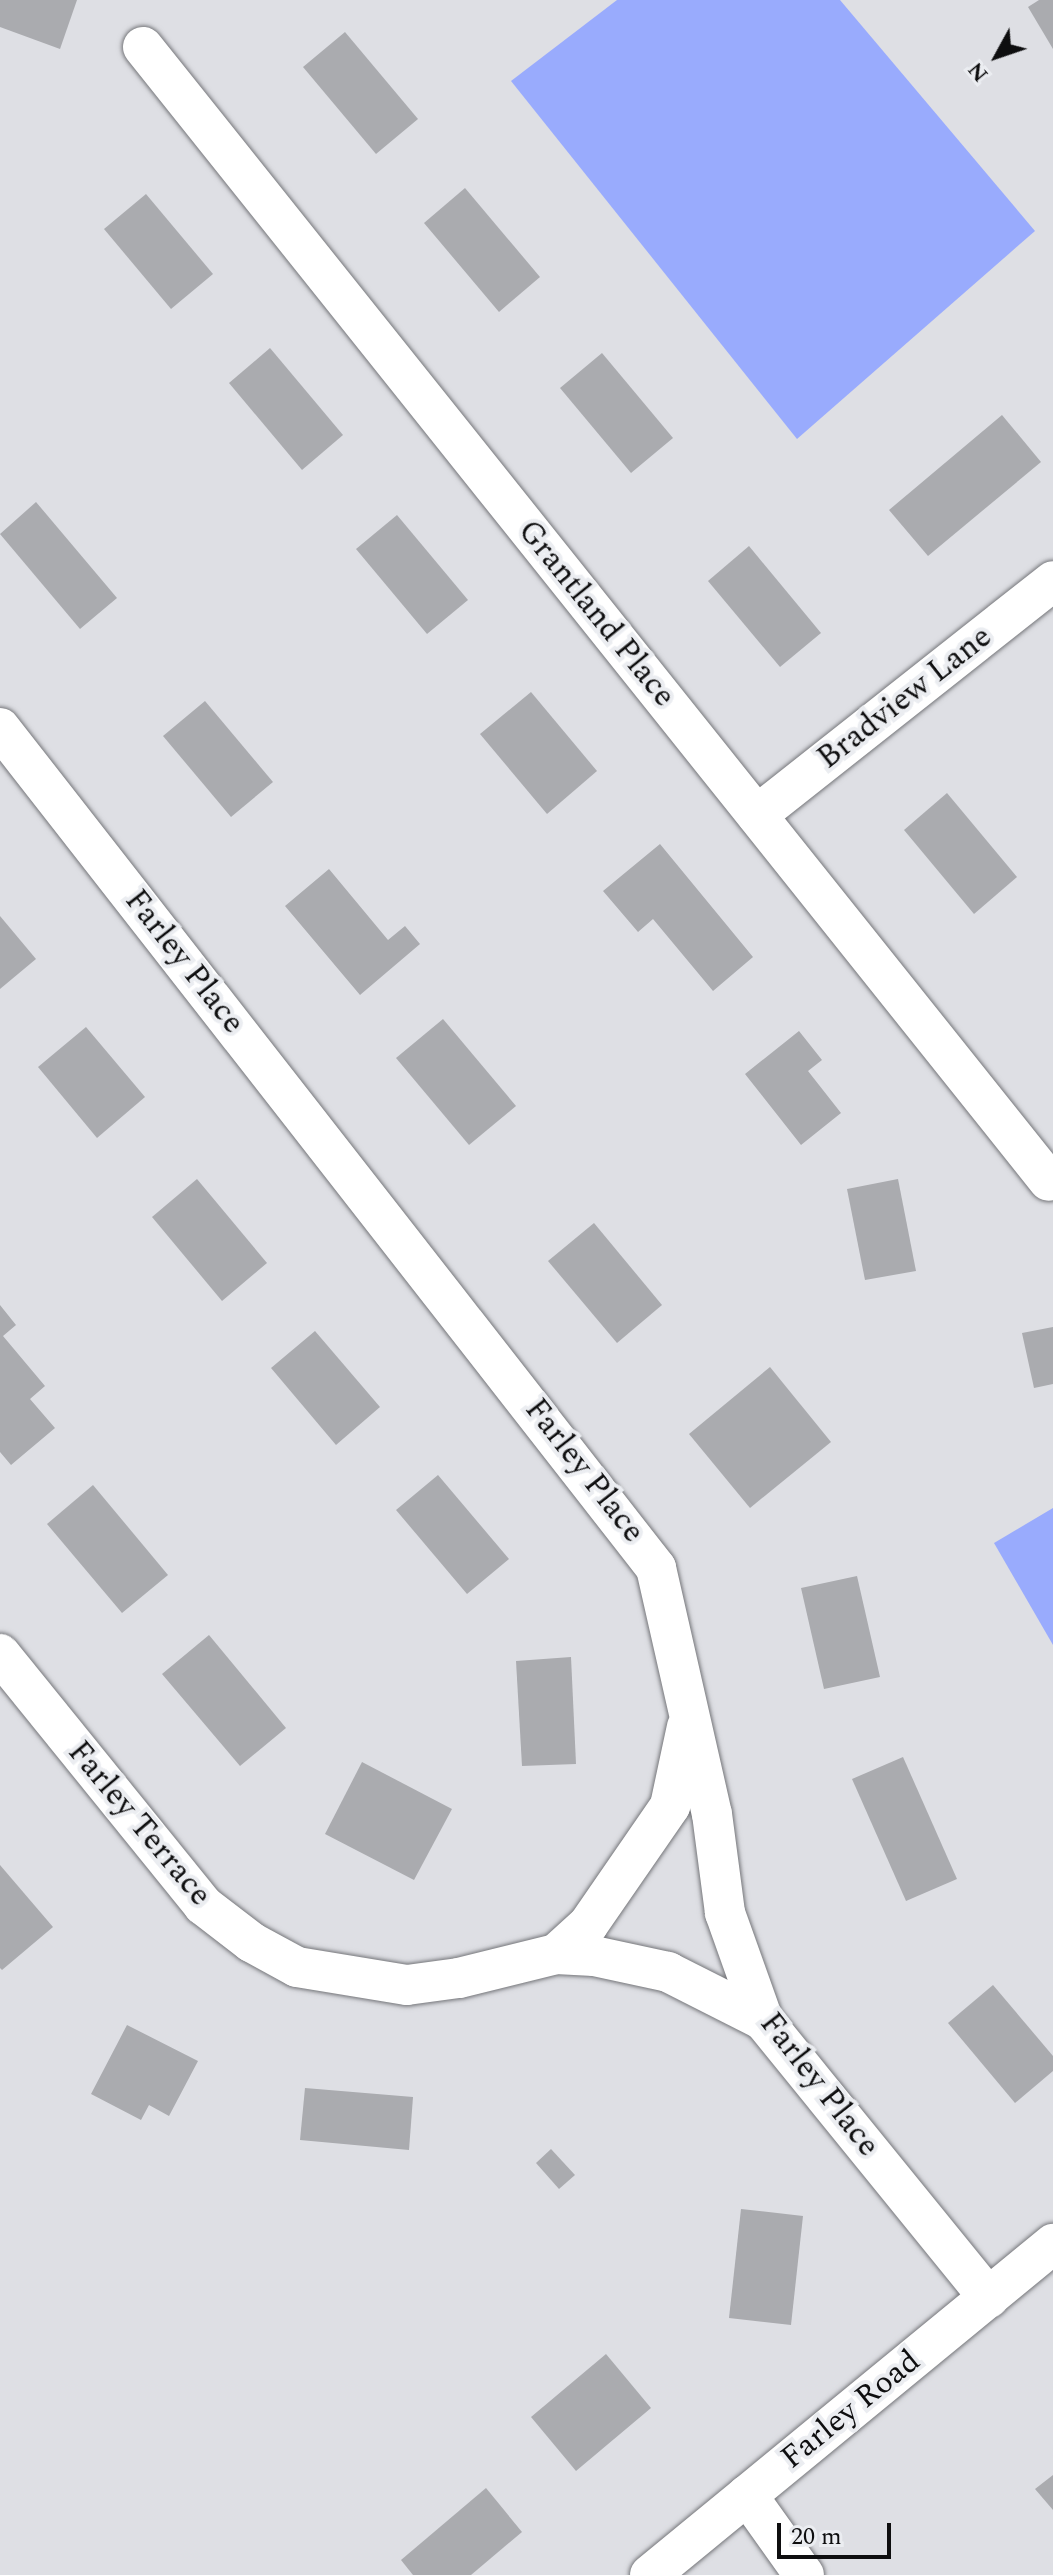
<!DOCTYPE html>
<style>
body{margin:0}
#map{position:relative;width:1053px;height:2575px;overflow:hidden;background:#dedfe4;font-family:Spectral,serif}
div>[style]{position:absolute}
.forest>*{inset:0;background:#99abfd}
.building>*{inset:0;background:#aaabaf}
.roads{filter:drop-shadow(0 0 2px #75767a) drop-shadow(0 0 2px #75767a)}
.minor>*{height:40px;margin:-20px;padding:0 20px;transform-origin:20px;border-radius:20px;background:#fff}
span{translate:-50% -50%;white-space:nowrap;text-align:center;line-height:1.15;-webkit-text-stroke:8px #ebedf1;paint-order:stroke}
.street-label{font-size:32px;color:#0e0e0f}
.north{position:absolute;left:957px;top:16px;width:80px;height:80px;-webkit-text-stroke:6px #ebedf1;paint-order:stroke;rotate:230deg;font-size:22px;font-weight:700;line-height:32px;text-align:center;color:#0e0e0f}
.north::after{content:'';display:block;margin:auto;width:28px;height:36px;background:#0e0e0f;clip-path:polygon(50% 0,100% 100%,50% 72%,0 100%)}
.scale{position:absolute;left:777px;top:2523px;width:114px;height:36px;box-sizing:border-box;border:4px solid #0e0e0f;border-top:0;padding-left:10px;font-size:24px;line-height:28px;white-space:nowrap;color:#0e0e0f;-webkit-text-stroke:6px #ebedf1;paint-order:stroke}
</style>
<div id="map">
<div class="forest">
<div style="clip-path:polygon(617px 0,840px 0,1035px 231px,797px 439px,511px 81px)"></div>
<div style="clip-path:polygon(1053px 1508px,1053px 1645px,994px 1543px)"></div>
</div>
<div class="building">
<div style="clip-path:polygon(0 0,77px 0,60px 49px,0 27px)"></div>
<div style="clip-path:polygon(1039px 0,1053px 0,1053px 49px,1028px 7px)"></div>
<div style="clip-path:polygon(345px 32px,418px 119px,376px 154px,303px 67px)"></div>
<div style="clip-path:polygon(465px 188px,540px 277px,499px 312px,424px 223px)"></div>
<div style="clip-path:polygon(146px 194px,213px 274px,171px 309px,104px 229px)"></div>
<div style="clip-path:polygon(270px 348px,343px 435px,302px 470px,229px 383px)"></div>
<div style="clip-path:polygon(602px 353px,673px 438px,631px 473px,560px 388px)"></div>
<div style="clip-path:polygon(1002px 415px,1041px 462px,928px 556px,889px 510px)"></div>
<div style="clip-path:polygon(36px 502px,117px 598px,80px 629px,0 534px)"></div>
<div style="clip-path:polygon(397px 515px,468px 600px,427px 634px,356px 549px)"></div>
<div style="clip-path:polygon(749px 546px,821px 633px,780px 667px,708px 581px)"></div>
<div style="clip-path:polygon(531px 692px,597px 771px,547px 814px,480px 734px)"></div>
<div style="clip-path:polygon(205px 701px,273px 782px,231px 817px,163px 736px)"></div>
<div style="clip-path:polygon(947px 793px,1017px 877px,974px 914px,904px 830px)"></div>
<div style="clip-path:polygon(660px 844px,753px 957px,713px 991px,653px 919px,638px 932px,603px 891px)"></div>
<div style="clip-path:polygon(329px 869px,388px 940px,405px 926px,420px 944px,360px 995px,285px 906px)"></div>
<div style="clip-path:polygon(0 916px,36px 959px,0 989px)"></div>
<div style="clip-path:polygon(443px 1019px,516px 1106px,469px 1145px,396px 1058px)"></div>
<div style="clip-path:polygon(86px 1027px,145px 1097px,97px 1138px,38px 1067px)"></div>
<div style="clip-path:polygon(799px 1031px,822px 1060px,808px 1071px,841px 1113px,801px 1145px,745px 1074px)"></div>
<div style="clip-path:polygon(197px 1179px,267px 1263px,222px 1301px,152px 1217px)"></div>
<div style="clip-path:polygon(898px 1179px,916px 1271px,865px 1280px,847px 1189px)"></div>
<div style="clip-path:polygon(594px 1223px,662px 1305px,617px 1343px,548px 1261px)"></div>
<div style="clip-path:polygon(0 1305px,16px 1325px,3px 1336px,45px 1386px,30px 1399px,55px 1428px,11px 1465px,0 1452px)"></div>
<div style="clip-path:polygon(1053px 1327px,1053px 1384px,1034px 1388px,1022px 1333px)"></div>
<div style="clip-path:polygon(315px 1331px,380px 1407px,336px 1445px,271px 1368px)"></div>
<div style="clip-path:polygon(770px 1367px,831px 1442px,750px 1508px,689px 1434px)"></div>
<div style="clip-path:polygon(438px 1475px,509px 1559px,467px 1594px,396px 1510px)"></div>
<div style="clip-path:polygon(93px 1485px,168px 1575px,122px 1613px,47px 1524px)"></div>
<div style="clip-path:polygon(857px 1576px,880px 1677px,824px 1689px,801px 1588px)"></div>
<div style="clip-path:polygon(209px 1635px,286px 1728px,240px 1766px,162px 1674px)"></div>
<div style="clip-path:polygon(571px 1657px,576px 1764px,522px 1766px,516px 1661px)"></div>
<div style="clip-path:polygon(903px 1757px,957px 1879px,906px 1901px,852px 1779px)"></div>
<div style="clip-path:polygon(362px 1762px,452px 1809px,414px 1880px,325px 1834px)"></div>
<div style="clip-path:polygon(0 1865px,53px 1927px,2px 1970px,0 1968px)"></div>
<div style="clip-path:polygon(993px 1985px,1053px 2056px,1053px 2071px,1015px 2103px,948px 2023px)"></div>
<div style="clip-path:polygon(127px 2025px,198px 2061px,169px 2116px,149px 2105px,141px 2120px,91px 2094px)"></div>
<div style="clip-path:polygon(305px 2088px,413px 2097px,409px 2150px,300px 2140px)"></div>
<div style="clip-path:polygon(551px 2149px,575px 2175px,559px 2189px,536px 2163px)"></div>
<div style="clip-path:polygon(741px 2209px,803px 2216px,791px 2325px,729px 2318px)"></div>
<div style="clip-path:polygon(606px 2354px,651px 2408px,576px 2471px,531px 2417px)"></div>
<div style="clip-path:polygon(1053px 2475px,1053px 2510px,1035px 2489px)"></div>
<div style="clip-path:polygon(486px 2488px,522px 2532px,471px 2575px,413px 2575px,401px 2560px)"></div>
</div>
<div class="roads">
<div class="minor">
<div style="left:143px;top:47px;width:1451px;rotate:51.38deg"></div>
<div style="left:0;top:728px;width:1066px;rotate:52.01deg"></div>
<div style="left:656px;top:1568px;width:252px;rotate:77.2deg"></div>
<div style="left:712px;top:1814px;width:100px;rotate:82.5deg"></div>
<div style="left:725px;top:1913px;width:114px;rotate:70.4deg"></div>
<div style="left:763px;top:2020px;width:358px;rotate:50.9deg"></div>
<div style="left:757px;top:815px;width:377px;rotate:-38.3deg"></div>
<div style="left:0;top:1654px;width:323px;rotate:51deg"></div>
<div style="left:203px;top:1905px;width:61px;rotate:37.6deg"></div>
<div style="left:251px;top:1942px;width:52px;rotate:28.5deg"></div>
<div style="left:297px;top:1967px;width:111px;rotate:9.3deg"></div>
<div style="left:407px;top:1985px;width:52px;rotate:-7.7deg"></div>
<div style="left:459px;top:1978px;width:100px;rotate:-13.9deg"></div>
<div style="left:556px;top:1954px;width:38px;rotate:3deg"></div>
<div style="left:594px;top:1956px;width:76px;rotate:12.2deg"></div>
<div style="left:668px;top:1972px;width:106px;rotate:26.8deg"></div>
<div style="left:556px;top:1954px;width:43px;rotate:-42.2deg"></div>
<div style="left:588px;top:1925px;width:145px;rotate:-55.4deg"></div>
<div style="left:670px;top:1806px;width:81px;rotate:-77.9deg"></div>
<div style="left:747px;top:2495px;width:98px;rotate:54.5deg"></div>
<div style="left:650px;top:2575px;width:522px;rotate:-39.4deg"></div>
</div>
</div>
<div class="street-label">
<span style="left:596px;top:614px;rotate:51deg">Grantland Place</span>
<span style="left:905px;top:698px;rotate:-38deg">Bradview Lane</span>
<span style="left:184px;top:962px;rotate:52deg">Farley Place</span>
<span style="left:584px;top:1471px;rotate:52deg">Farley Place</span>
<span style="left:139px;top:1824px;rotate:50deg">Farley Terrace</span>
<span style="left:819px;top:2085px;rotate:52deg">Farley Place</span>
<span style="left:851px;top:2410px;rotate:-39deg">Farley Road</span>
</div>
<div class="north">N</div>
<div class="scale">20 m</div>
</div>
